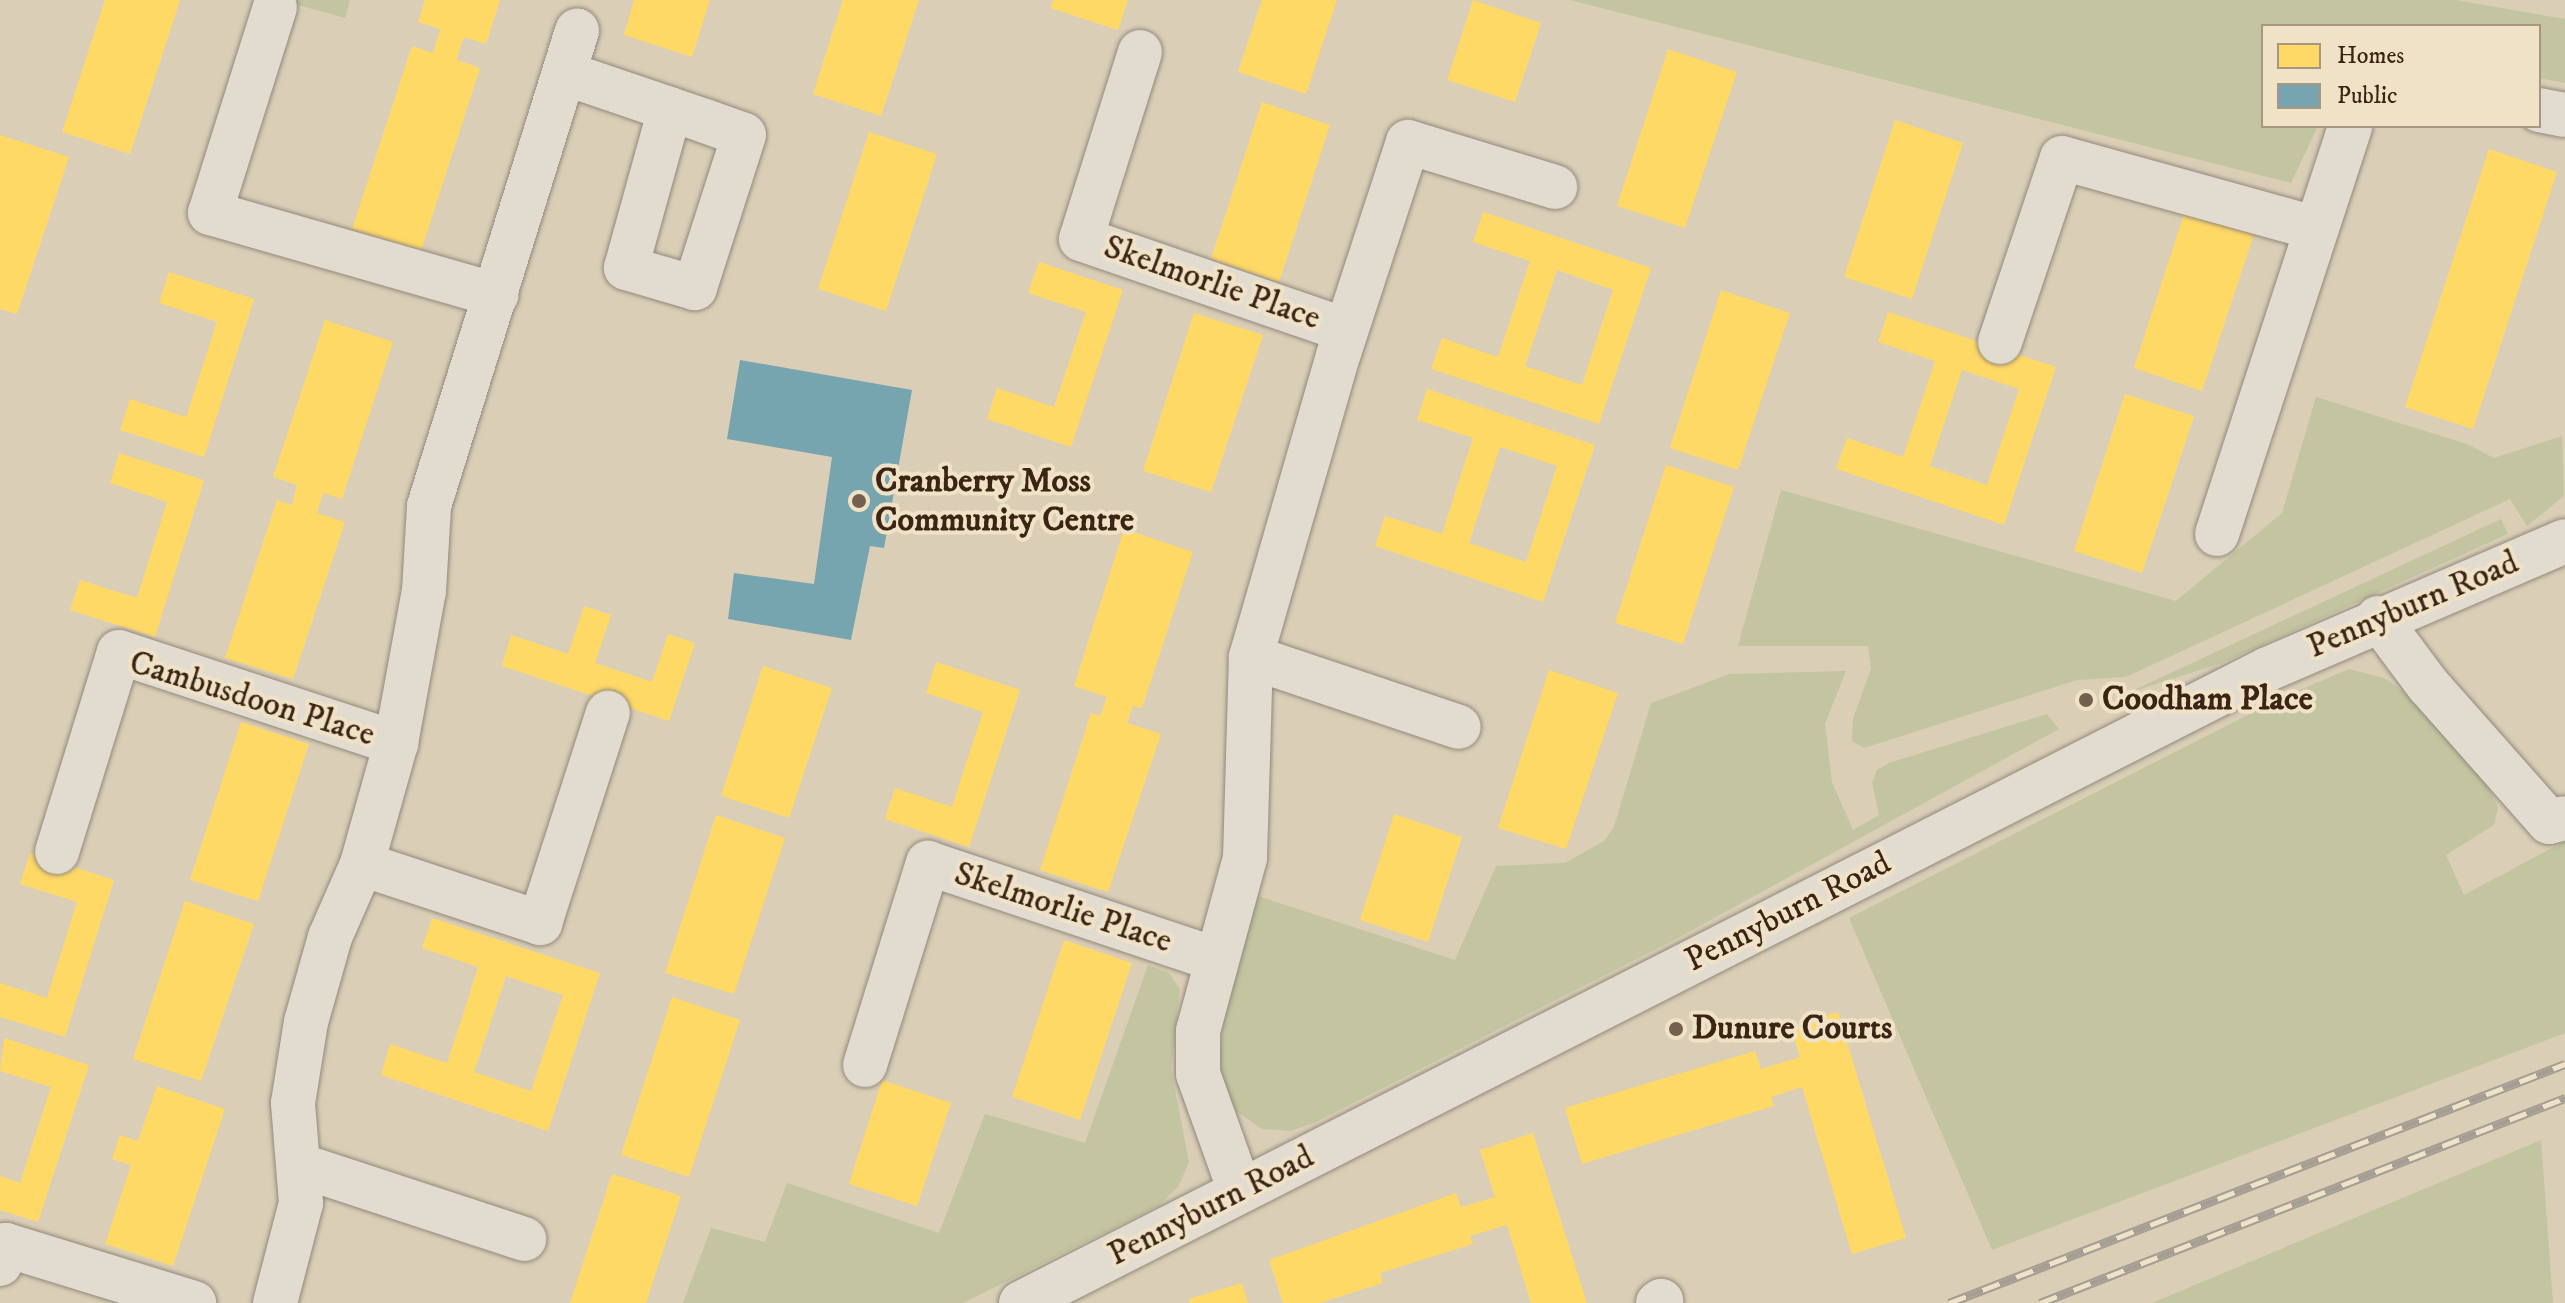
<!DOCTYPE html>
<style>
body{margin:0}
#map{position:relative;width:2565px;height:1303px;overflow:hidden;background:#daceb7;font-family:"IM FELL DW Pica",serif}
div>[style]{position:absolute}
.green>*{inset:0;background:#c2c5a0}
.homes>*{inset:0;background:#ffd966}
.public>*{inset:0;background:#76a5af}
.roads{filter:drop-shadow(0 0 2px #92897a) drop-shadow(0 0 2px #92897a)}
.minor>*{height:44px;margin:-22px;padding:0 22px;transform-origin:22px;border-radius:22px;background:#e2dcd0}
.rail>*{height:9px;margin-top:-4.5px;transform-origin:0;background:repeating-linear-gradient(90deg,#f0e2c7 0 18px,#a49e93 0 36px);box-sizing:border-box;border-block:2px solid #a49e93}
.dots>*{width:22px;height:22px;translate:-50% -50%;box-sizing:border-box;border:4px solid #f0e2c7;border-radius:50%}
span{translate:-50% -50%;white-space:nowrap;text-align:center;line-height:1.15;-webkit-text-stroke:8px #f0e2c7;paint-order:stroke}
.street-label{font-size:34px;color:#3c2415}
.poi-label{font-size:34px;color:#3c2415;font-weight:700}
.left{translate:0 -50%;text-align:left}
.legend{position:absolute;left:2261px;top:24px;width:280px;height:104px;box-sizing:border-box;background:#f0e2c7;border:2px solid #a89680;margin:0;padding:10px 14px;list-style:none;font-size:24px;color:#3c2415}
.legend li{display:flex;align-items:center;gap:16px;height:40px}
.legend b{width:40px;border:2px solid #a89680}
</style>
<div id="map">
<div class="green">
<div style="clip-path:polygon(280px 0,350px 0,345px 18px)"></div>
<div style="clip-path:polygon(1570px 0,2456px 0,2565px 19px,2565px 83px,2539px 78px,2539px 26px,2263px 26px,2263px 126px,2318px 126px,2291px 183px)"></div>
<div style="clip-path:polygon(2316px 397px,2467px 444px,2494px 458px,2562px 436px,2564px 496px,2527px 526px,2510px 499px,2126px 677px,2077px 680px,1864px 748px,1852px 741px,1853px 718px,1871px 669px,1868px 646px,1738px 646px,1781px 490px,2176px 601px,2282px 513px)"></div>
<div style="clip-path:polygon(2501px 519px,2508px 534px,2222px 663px,2128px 693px)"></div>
<div style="clip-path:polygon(2349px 669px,2384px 678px,2403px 691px,2483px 776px,2492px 794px,2498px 807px,2494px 825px,2446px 855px,2464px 895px,2565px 841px,2565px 1033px,1992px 1250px,1849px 918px,2283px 697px)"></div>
<div style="clip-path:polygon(1846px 671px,1825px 724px,1832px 782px,1853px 830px,1879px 815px,1872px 783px,1877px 770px,1889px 763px,2047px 714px,2059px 729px,1676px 939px,1316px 1122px,1291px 1131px,1262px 1129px,1236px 1111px,1221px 1083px,1220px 1048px,1226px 1006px,1258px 896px,1455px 960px,1496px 866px,1565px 863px,1604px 841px,1614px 827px,1651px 703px,1730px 674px)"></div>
<div style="clip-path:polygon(1148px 965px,1169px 973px,1180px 989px,1171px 1069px,1189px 1162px,1178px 1187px,1158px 1206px,963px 1303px,683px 1303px,711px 1228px,765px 1242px,787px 1183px,939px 1233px,985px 1114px,1085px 1143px)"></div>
<div style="clip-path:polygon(2541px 1140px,2553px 1303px,2152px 1303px)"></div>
</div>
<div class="homes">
<div style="clip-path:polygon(105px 0,180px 0,130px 154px,62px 132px)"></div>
<div style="clip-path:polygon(425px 0,500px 0,486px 44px,464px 37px,460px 48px,457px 60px,480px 68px,421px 251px,352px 229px,412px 46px,433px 53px,440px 29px,418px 22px)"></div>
<div style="clip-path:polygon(634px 0,710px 0,692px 57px,624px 35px)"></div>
<div style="clip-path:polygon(843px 0,919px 0,881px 116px,813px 94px)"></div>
<div style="clip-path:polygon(1053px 0,1128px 0,1118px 30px,1050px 8px)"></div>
<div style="clip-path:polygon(1262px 0,1337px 0,1306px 94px,1238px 72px)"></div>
<div style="clip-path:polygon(1473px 0,1541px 23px,1515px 102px,1447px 80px)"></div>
<div style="clip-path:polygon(1668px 49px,1737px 72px,1685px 228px,1617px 206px)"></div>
<div style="clip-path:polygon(1262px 102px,1330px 125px,1279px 282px,1211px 259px)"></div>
<div style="clip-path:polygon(1895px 120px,1963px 143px,1912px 299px,1844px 277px)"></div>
<div style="clip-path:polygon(869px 132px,937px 154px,886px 311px,818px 289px)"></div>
<div style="clip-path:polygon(0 135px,69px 157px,17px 314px,0 309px)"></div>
<div style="clip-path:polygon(2489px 149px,2557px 172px,2473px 429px,2405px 407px)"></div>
<div style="clip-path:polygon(2185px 211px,2254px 234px,2202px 391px,2134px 368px)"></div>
<div style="clip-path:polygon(evenodd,1483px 212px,1651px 268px,1599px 424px,1431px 369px,1442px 338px,1498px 357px,1530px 261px,1473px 242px,1483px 212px,1557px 270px,1613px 290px,1582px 385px,1525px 366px,1557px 270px)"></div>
<div style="clip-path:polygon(1039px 262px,1123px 290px,1071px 447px,987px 419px,997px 388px,1054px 407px,1086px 312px,1028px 293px)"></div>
<div style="clip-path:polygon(169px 272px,254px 299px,204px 457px,120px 430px,130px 399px,186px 417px,217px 322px,159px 303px)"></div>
<div style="clip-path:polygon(1721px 290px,1790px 313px,1738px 470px,1670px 448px)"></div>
<div style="clip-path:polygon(evenodd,1888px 312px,2056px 367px,2004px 525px,1836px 469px,1847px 438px,1903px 457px,1935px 361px,1878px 342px,1888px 312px,1962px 370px,2019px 389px,1987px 485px,1930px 466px,1962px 370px)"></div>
<div style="clip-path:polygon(1194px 313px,1263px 335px,1211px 492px,1143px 471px)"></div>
<div style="clip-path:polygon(325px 320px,393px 342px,342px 499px,323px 493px,317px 513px,345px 522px,293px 679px,225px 658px,277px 500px,292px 505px,297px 485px,273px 477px)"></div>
<div style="clip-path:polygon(evenodd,1427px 389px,1595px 445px,1543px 602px,1375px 546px,1385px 516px,1442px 534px,1457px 487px,1473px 438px,1417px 420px,1427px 389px,1500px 447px,1557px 466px,1526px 562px,1469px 543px,1500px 447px)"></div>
<div style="clip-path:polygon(2125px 394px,2194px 416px,2142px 573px,2074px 551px)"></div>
<div style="clip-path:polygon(119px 453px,204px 480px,155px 637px,70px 610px,80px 580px,137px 598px,167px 502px,110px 483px)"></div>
<div style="clip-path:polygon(1666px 465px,1734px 487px,1683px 644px,1615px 623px)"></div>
<div style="clip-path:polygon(1124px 529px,1193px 552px,1142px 708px,1133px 706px,1127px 723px,1161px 734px,1108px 892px,1040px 870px,1091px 713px,1100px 716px,1107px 697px,1074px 686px)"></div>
<div style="clip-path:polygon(584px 606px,611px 615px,595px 663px,652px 682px,668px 634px,695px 643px,669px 721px,502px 666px,511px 635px,568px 654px)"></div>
<div style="clip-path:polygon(936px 662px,1020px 690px,969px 847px,885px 819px,895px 788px,952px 807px,967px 760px,983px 712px,926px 693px)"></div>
<div style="clip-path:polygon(763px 666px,832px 688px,789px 818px,721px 796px)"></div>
<div style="clip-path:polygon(1549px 670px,1618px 693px,1566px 849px,1498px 828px)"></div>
<div style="clip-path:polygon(241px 722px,309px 744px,258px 901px,190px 880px)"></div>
<div style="clip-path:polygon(1394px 814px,1462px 837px,1428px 942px,1360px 920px)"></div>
<div style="clip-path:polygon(716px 815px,785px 838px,734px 994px,665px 973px)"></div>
<div style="clip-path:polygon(30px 853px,114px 880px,65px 1037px,0 1017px,0 983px,47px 998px,77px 902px,20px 884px)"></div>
<div style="clip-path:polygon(185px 901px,254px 924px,201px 1081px,133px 1059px)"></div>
<div style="clip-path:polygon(evenodd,432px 918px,600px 973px,548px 1131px,381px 1075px,390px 1044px,447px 1063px,463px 1015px,478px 967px,422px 948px,432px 918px,506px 976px,563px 995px,531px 1091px,474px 1072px,506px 976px)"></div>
<div style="clip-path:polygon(1064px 940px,1132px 963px,1080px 1120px,1012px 1097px)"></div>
<div style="clip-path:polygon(672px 997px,740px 1020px,689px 1177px,621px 1155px)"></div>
<div style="clip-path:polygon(1838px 1012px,1906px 1238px,1852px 1254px,1802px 1087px,1771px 1097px,1774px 1106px,1582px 1164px,1565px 1108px,1755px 1051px,1761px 1069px,1800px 1057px,1791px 1027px)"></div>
<div style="clip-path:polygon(4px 1038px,89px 1065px,38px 1222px,0 1210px,0 1176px,20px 1183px,51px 1087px,0 1071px)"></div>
<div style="clip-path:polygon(882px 1080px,951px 1103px,917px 1206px,849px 1184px)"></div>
<div style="clip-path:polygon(157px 1086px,225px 1109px,173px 1266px,105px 1244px,131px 1165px,112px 1159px,120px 1135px,138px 1141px)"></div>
<div style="clip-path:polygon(1533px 1133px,1587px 1303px,1531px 1303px,1507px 1225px,1470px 1236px,1473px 1244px,1380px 1273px,1383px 1283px,1319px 1303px,1283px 1303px,1269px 1260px,1456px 1193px,1461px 1207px,1495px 1197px,1480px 1150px)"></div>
<div style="clip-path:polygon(612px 1174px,681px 1196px,646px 1303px,570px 1303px)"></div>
<div style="clip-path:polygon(1242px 1283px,1248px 1303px,1190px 1303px,1189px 1299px)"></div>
</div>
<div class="public">
<div style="clip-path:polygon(740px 360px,912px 390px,884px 548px,870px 546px,851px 640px,728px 619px,734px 573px,814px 584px,832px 457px,727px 439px)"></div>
</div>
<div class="roads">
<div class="minor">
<div style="left:275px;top:7px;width:216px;rotate:107.5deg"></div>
<div style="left:210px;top:213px;width:298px;rotate:16deg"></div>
<div style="left:1140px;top:52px;width:196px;rotate:107.5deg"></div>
<div style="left:1081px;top:239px;width:280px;rotate:19deg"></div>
<div style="left:564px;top:73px;width:149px;rotate:18.8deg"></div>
<div style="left:705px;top:121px;width:41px;rotate:19.7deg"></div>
<div style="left:744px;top:135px;width:161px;rotate:107.8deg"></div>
<div style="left:695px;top:288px;width:72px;rotate:-163.8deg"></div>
<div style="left:626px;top:268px;width:165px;rotate:-74.5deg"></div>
<div style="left:2539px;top:110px;width:26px;rotate:11deg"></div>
<div style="left:2000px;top:342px;width:194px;rotate:-71.4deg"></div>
<div style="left:2062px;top:158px;width:263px;rotate:15.5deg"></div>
<div style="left:2217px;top:534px;width:429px;rotate:-71.9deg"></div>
<div style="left:2378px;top:618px;width:84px;rotate:53.3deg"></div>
<div style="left:2428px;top:685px;width:183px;rotate:48.5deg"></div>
<div style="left:2549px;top:822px;width:16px;rotate:-14deg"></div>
<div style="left:1251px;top:657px;width:219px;rotate:18.6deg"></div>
<div style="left:57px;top:852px;width:209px;rotate:-72.8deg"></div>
<div style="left:119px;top:652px;width:292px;rotate:18.2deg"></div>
<div style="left:362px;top:864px;width:188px;rotate:18.3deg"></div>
<div style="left:540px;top:923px;width:221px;rotate:-72.1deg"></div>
<div style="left:865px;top:1065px;width:212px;rotate:-72.7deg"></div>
<div style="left:928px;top:863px;width:303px;rotate:18.5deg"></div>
<div style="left:302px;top:1166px;width:234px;rotate:18.2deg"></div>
<div style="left:1240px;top:1191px;width:124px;rotate:-109.7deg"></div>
<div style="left:1198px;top:1074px;width:43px;rotate:-90deg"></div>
<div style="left:1198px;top:1031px;width:179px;rotate:-74.8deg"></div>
<div style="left:1245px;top:858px;width:201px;rotate:-88.3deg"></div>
<div style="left:1251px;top:657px;width:316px;rotate:-73.9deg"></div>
<div style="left:1339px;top:353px;width:222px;rotate:-71.9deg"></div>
<div style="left:1408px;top:142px;width:154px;rotate:17deg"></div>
<div style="left:0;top:1264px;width:20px;rotate:-72deg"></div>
<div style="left:6px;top:1245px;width:197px;rotate:17.1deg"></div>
<div style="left:275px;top:1303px;width:103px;rotate:-75.4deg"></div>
<div style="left:301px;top:1203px;width:100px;rotate:-94.6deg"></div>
<div style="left:293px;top:1103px;width:82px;rotate:-80.9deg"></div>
<div style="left:306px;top:1022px;width:88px;rotate:-74.2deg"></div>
<div style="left:330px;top:937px;width:80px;rotate:-66.3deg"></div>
<div style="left:362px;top:864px;width:126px;rotate:-74.3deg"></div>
<div style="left:396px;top:743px;width:155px;rotate:-79.6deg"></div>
<div style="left:424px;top:591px;width:85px;rotate:-86.6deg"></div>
<div style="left:429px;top:506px;width:498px;rotate:-72.7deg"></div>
<div style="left:1021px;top:1303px;width:1399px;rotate:-26.95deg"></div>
<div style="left:2268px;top:669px;width:323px;rotate:-23.3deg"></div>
<div style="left:1658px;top:1303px;width:4px;rotate:-34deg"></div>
</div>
</div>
<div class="rail">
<div style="left:1949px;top:1303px;width:661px;rotate:-21.21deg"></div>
<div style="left:2040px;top:1303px;width:564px;rotate:-21.33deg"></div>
</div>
<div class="dots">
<div style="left:859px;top:501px;background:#73604e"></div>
<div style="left:2086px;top:700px;background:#73604e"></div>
<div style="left:1676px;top:1029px;background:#73604e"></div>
</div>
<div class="street-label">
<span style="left:1212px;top:283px;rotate:19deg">Skelmorlie Place</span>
<span style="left:2413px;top:605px;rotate:-23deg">Pennyburn Road</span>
<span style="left:252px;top:699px;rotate:17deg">Cambusdoon Place</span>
<span style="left:1063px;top:908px;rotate:18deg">Skelmorlie Place</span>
<span style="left:1788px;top:912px;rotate:-27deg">Pennyburn Road</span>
<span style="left:1211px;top:1206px;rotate:-27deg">Pennyburn Road</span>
</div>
<div class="poi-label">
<span class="left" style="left:875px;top:501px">Cranberry Moss<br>Community Centre</span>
<span class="left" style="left:2102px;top:700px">Coodham Place</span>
<span class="left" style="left:1692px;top:1029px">Dunure Courts</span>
</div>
<ul class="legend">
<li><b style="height:22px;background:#ffd966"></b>Homes</li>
<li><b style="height:22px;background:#76a5af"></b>Public</li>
</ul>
</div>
